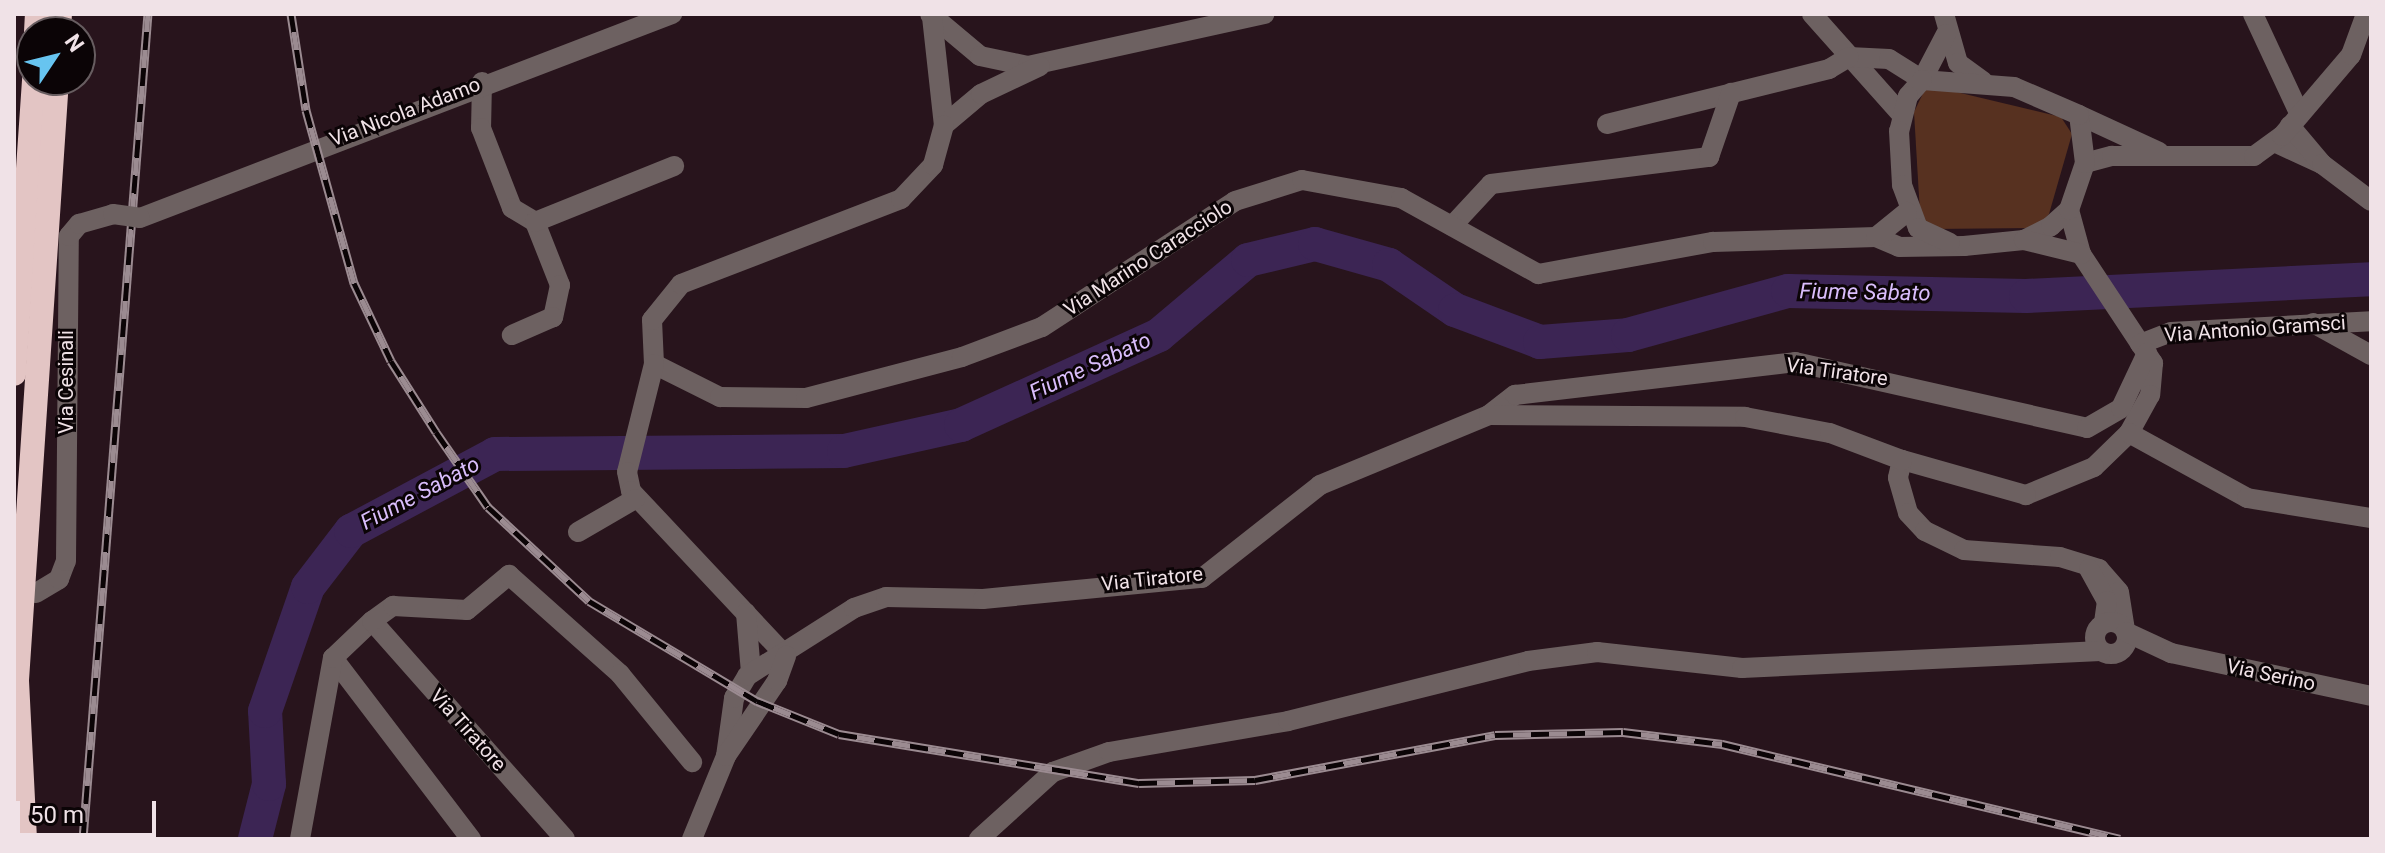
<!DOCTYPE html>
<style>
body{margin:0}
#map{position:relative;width:2385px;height:853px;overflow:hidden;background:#28141c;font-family:Roboto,sans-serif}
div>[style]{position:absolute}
.green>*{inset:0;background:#573120}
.river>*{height:34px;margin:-17px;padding:0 17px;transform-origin:17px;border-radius:17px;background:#3c2554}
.minor>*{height:20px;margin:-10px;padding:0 10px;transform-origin:10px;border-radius:10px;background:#6d6161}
.minor>.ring{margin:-10px;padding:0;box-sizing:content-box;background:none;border:20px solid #6d6161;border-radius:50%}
.highway>*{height:24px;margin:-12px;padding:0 12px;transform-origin:12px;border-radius:12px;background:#e3c5c4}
.rail>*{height:9px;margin-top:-4.5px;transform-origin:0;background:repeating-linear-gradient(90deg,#0b0406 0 18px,#9b8b91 0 36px);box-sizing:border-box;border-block:2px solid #9b8b91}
.minor-bridge>*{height:20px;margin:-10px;padding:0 10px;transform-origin:10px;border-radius:10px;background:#6d6161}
span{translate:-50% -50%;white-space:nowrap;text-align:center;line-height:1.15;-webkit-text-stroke:6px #0b0406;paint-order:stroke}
.street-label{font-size:20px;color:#f0e2e7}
.water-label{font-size:22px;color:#d9bdfb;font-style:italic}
.frame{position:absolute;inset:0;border:16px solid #f0e2e7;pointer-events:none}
.north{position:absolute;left:16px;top:16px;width:80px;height:80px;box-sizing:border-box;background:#0b0406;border:2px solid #675d60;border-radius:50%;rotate:55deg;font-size:22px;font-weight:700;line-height:32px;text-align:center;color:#f0e2e7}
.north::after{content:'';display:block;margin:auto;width:28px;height:36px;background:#67c4f0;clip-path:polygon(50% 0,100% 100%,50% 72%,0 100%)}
.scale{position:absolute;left:16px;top:801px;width:140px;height:36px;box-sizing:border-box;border:4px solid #f0e2e7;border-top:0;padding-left:10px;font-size:24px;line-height:28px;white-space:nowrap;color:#f0e2e7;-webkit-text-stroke:6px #0b0406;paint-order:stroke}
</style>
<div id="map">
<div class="green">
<div style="clip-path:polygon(1927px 85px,2061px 117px,2072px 134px,2049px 214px,2037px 228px,1930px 229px,1920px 213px,1914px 112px)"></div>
</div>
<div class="river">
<div style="left:255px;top:839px;width:57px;rotate:-75.7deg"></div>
<div style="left:269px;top:784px;width:73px;rotate:-93.1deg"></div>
<div style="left:265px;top:711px;width:131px;rotate:-70.9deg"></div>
<div style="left:308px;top:587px;width:71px;rotate:-52.5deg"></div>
<div style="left:351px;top:531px;width:163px;rotate:-28.1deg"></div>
<div style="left:495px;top:454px;width:349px;rotate:-0.5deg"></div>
<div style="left:844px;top:451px;width:120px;rotate:-12.5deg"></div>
<div style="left:961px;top:425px;width:217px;rotate:-24.4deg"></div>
<div style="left:1159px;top:335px;width:116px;rotate:-40.1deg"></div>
<div style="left:1248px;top:260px;width:69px;rotate:-13.4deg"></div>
<div style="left:1315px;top:244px;width:77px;rotate:15.8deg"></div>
<div style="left:1389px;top:265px;width:80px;rotate:34.3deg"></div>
<div style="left:1455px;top:310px;width:91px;rotate:20.6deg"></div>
<div style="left:1540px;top:342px;width:88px;rotate:-4.5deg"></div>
<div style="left:1628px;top:335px;width:166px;rotate:-15.4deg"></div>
<div style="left:1788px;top:291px;width:238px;rotate:1.2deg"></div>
<div style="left:2026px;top:296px;width:345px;rotate:-2.8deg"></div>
</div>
<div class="minor">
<div style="left:930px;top:14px;width:65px;rotate:40deg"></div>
<div style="left:980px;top:56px;width:49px;rotate:11.8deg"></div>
<div style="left:1028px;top:66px;width:242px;rotate:-12.4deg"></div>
<div style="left:1812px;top:14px;width:135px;rotate:48.3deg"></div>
<div style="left:1944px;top:14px;width:51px;rotate:74.1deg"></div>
<div style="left:1958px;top:63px;width:31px;rotate:36deg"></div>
<div style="left:2253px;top:14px;width:111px;rotate:65deg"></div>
<div style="left:932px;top:17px;width:109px;rotate:83.7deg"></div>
<div style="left:944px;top:125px;width:48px;rotate:-40deg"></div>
<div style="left:981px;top:94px;width:65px;rotate:-25.4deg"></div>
<div style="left:1849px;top:57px;width:40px;rotate:2.9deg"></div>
<div style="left:1889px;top:59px;width:39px;rotate:32deg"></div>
<div style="left:1922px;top:80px;width:52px;rotate:-62.4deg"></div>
<div style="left:482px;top:82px;width:46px;rotate:91.2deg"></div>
<div style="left:481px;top:128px;width:86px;rotate:68.8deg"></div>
<div style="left:512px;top:208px;width:27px;rotate:31deg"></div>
<div style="left:535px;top:222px;width:68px;rotate:68.4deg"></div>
<div style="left:560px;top:285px;width:33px;rotate:102deg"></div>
<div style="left:553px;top:317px;width:45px;rotate:156.3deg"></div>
<div style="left:2079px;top:115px;width:88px;rotate:24.8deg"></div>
<div style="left:1607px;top:124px;width:229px;rotate:-13.9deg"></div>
<div style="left:1829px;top:69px;width:23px;rotate:-31deg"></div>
<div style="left:2274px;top:142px;width:53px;rotate:24.6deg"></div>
<div style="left:2322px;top:164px;width:50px;rotate:-130.1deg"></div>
<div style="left:2085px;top:163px;width:28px;rotate:-15deg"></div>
<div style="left:2112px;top:156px;width:142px"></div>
<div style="left:2254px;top:156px;width:34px;rotate:-36deg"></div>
<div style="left:2282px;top:136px;width:106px;rotate:-49.6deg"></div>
<div style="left:2351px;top:55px;width:44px;rotate:-69.9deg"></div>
<div style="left:2322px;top:164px;width:61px;rotate:37.1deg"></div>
<div style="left:2069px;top:210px;width:46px;rotate:74.7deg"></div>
<div style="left:2081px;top:254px;width:131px;rotate:56.6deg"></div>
<div style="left:2153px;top:363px;width:32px;rotate:95deg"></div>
<div style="left:2150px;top:395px;width:43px;rotate:118.9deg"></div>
<div style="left:2129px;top:433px;width:49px;rotate:135.8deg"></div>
<div style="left:2094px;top:467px;width:74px;rotate:157.6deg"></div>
<div style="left:2026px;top:495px;width:129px;rotate:-164.2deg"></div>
<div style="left:1902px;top:460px;width:18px;rotate:103deg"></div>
<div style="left:1898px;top:478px;width:36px;rotate:74deg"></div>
<div style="left:1908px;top:513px;width:25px;rotate:47deg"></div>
<div style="left:1925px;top:531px;width:43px;rotate:26deg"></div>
<div style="left:1964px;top:550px;width:96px;rotate:4.2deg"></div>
<div style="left:2060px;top:557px;width:41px;rotate:17.1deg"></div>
<div style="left:2099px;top:569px;width:30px;rotate:49deg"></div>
<div style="left:2119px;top:592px;width:38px;rotate:81deg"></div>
<div style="left:140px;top:218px;width:570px;rotate:-20.98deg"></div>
<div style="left:535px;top:222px;width:150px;rotate:-21.9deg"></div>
<div style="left:1452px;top:226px;width:57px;rotate:-47.1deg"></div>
<div style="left:1491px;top:184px;width:220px;rotate:-7.1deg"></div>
<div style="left:1709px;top:157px;width:68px;rotate:-71deg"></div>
<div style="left:1876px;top:237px;width:25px;rotate:23deg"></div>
<div style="left:1899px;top:247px;width:65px;rotate:-0.9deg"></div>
<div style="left:1964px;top:246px;width:60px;rotate:-5.7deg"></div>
<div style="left:2024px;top:240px;width:30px;rotate:-27deg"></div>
<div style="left:2051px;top:226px;width:24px;rotate:-42deg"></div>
<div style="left:2069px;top:210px;width:50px;rotate:-71.2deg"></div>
<div style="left:2085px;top:163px;width:48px;rotate:-97.1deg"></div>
<div style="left:2079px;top:115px;width:71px;rotate:-156.7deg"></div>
<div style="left:2014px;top:87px;width:92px;rotate:-175.6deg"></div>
<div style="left:1922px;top:80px;width:21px;rotate:131deg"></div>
<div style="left:1908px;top:96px;width:36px;rotate:104deg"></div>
<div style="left:1899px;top:131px;width:54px;rotate:86.8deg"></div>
<div style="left:1902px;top:185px;width:46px;rotate:69.6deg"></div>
<div style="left:1918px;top:228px;width:35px;rotate:25deg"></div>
<div style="left:2024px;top:240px;width:59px;rotate:13.8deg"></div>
<div style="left:2313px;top:323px;width:66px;rotate:28.9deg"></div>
<div style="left:2140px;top:344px;width:33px;rotate:-21deg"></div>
<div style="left:2171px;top:332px;width:200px;rotate:-3.1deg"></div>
<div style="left:654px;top:364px;width:74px;rotate:26.6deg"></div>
<div style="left:720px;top:397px;width:86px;rotate:0.7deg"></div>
<div style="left:806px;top:398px;width:161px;rotate:-14.7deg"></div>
<div style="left:962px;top:357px;width:85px;rotate:-20.6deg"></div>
<div style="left:1042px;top:327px;width:230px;rotate:-33.1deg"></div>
<div style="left:1235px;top:201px;width:70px;rotate:-17.4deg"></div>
<div style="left:1302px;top:180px;width:101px;rotate:10.3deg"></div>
<div style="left:1401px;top:198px;width:157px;rotate:29deg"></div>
<div style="left:1538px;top:274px;width:178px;rotate:-10.4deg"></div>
<div style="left:1713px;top:242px;width:163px;rotate:-1.8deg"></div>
<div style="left:1876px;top:237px;width:40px;rotate:-39deg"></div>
<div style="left:654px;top:364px;width:44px;rotate:-92.6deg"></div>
<div style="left:652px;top:320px;width:46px;rotate:-51.1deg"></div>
<div style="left:681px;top:284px;width:236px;rotate:-21.1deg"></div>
<div style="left:901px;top:199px;width:47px;rotate:-46.7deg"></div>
<div style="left:933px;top:165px;width:41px;rotate:-74.6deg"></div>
<div style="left:654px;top:364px;width:111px;rotate:104deg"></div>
<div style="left:627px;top:472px;width:19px;rotate:78deg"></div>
<div style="left:631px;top:491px;width:226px;rotate:46.8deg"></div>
<div style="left:1489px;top:415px;width:33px;rotate:-38deg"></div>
<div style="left:1515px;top:395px;width:282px;rotate:-6.7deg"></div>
<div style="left:1795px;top:362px;width:299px;rotate:12.7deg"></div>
<div style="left:2087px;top:428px;width:39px;rotate:-30deg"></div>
<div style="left:2121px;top:408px;width:61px;rotate:-64.7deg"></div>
<div style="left:2129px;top:433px;width:135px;rotate:28.8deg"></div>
<div style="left:2247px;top:498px;width:126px;rotate:9.2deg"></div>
<div style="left:578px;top:532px;width:66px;rotate:-30.1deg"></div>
<div style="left:2089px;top:569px;width:37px;rotate:61deg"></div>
<div style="left:2107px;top:601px;width:22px;rotate:98deg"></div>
<div style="left:36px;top:593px;width:27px;rotate:-31deg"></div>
<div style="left:59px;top:579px;width:19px;rotate:-69deg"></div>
<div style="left:66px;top:561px;width:325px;rotate:-89.5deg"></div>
<div style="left:69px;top:236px;width:16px;rotate:-50deg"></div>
<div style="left:79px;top:224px;width:35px;rotate:-16deg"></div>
<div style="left:746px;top:613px;width:60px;rotate:85.2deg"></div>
<div class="ring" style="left:2095px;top:622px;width:12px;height:12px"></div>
<div style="left:2126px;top:632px;width:50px;rotate:25deg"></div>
<div style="left:2171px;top:653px;width:205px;rotate:12.1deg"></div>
<div style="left:333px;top:658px;width:228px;rotate:52.7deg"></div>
<div style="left:726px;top:756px;width:59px;rotate:-82.1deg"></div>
<div style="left:734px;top:698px;width:26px;rotate:-59deg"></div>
<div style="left:747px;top:676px;width:127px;rotate:-32.4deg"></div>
<div style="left:854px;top:608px;width:34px;rotate:-19deg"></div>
<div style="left:886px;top:597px;width:97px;rotate:1.2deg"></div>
<div style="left:983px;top:599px;width:220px;rotate:-5.5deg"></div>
<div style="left:1202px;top:578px;width:150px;rotate:-38.2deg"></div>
<div style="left:1320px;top:485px;width:183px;rotate:-22.5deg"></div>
<div style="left:1489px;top:415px;width:256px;rotate:0.4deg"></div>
<div style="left:1745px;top:417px;width:86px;rotate:10.7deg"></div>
<div style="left:1830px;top:433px;width:77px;rotate:20.6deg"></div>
<div style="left:300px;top:839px;width:184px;rotate:-79.7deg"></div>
<div style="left:333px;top:658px;width:54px;rotate:-43.5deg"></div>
<div style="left:565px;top:839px;width:291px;rotate:-131.5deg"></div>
<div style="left:372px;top:621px;width:26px;rotate:-36deg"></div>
<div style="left:393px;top:606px;width:74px;rotate:3.1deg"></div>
<div style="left:467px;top:610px;width:55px;rotate:-39.8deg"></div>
<div style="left:509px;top:575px;width:149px;rotate:41.7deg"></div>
<div style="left:620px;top:674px;width:114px;rotate:50.7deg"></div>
<div style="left:692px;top:839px;width:90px;rotate:-67.7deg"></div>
<div style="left:726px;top:756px;width:91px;rotate:-55.8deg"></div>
<div style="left:777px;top:681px;width:27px;rotate:-70deg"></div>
<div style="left:979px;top:839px;width:100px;rotate:-42.2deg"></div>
<div style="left:1053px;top:772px;width:59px;rotate:-19.7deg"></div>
<div style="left:1109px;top:752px;width:182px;rotate:-9.8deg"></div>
<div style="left:1288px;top:721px;width:247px;rotate:-14deg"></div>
<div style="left:1528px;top:661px;width:70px;rotate:-7.4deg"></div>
<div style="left:1597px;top:652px;width:146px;rotate:6.3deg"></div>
<div style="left:1742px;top:668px;width:359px;rotate:-2.7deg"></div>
</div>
<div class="highway">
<div style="left:36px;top:32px;width:18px;rotate:-87deg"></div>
<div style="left:59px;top:32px;width:18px;rotate:-87deg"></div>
<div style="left:14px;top:374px;width:295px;rotate:-86.1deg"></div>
<div style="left:25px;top:839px;width:159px;rotate:-92.9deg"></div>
<div style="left:17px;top:680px;width:601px;rotate:-86.19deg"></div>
</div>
<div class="rail">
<div style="left:291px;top:14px;width:97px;rotate:81.1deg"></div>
<div style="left:306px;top:110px;width:180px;rotate:74.5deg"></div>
<div style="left:354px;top:283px;width:86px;rotate:64.6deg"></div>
<div style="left:391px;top:361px;width:84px;rotate:57.6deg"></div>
<div style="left:436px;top:432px;width:91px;rotate:55.3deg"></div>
<div style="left:488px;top:507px;width:138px;rotate:42.9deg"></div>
<div style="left:589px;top:601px;width:196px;rotate:30.8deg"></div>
<div style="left:757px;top:701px;width:88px;rotate:21.9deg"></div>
<div style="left:839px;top:734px;width:304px;rotate:9.3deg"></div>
<div style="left:1139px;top:783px;width:116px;rotate:-1.5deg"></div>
<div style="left:1255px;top:780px;width:244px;rotate:-10.6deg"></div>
<div style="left:1495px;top:735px;width:128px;rotate:-1.3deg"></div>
<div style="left:1623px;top:732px;width:100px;rotate:6.9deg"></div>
<div style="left:1722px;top:744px;width:409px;rotate:13.4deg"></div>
<div style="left:83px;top:839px;width:828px;rotate:-85.5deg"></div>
</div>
<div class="minor-bridge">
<div style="left:113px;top:214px;width:27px;rotate:8deg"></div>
</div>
<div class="street-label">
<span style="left:405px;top:112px;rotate:-21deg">Via Nicola Adamo</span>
<span style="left:1148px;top:258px;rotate:-33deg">Via Marino Caracciolo</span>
<span style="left:2255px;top:329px;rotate:-4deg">Via Antonio Gramsci</span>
<span style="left:1837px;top:372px;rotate:8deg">Via Tiratore</span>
<span style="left:66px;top:382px;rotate:-90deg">Via Cesinali</span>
<span style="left:1152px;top:579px;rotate:-6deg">Via Tiratore</span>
<span style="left:2271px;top:675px;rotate:12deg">Via Serino</span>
<span style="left:468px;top:730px;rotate:48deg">Via Tiratore</span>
</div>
<div class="water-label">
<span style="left:1865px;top:292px;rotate:1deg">Fiume Sabato</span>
<span style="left:1090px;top:366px;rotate:-25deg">Fiume Sabato</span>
<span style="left:420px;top:493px;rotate:-28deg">Fiume Sabato</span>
</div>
<div class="frame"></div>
<div class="north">N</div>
<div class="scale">50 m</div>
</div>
